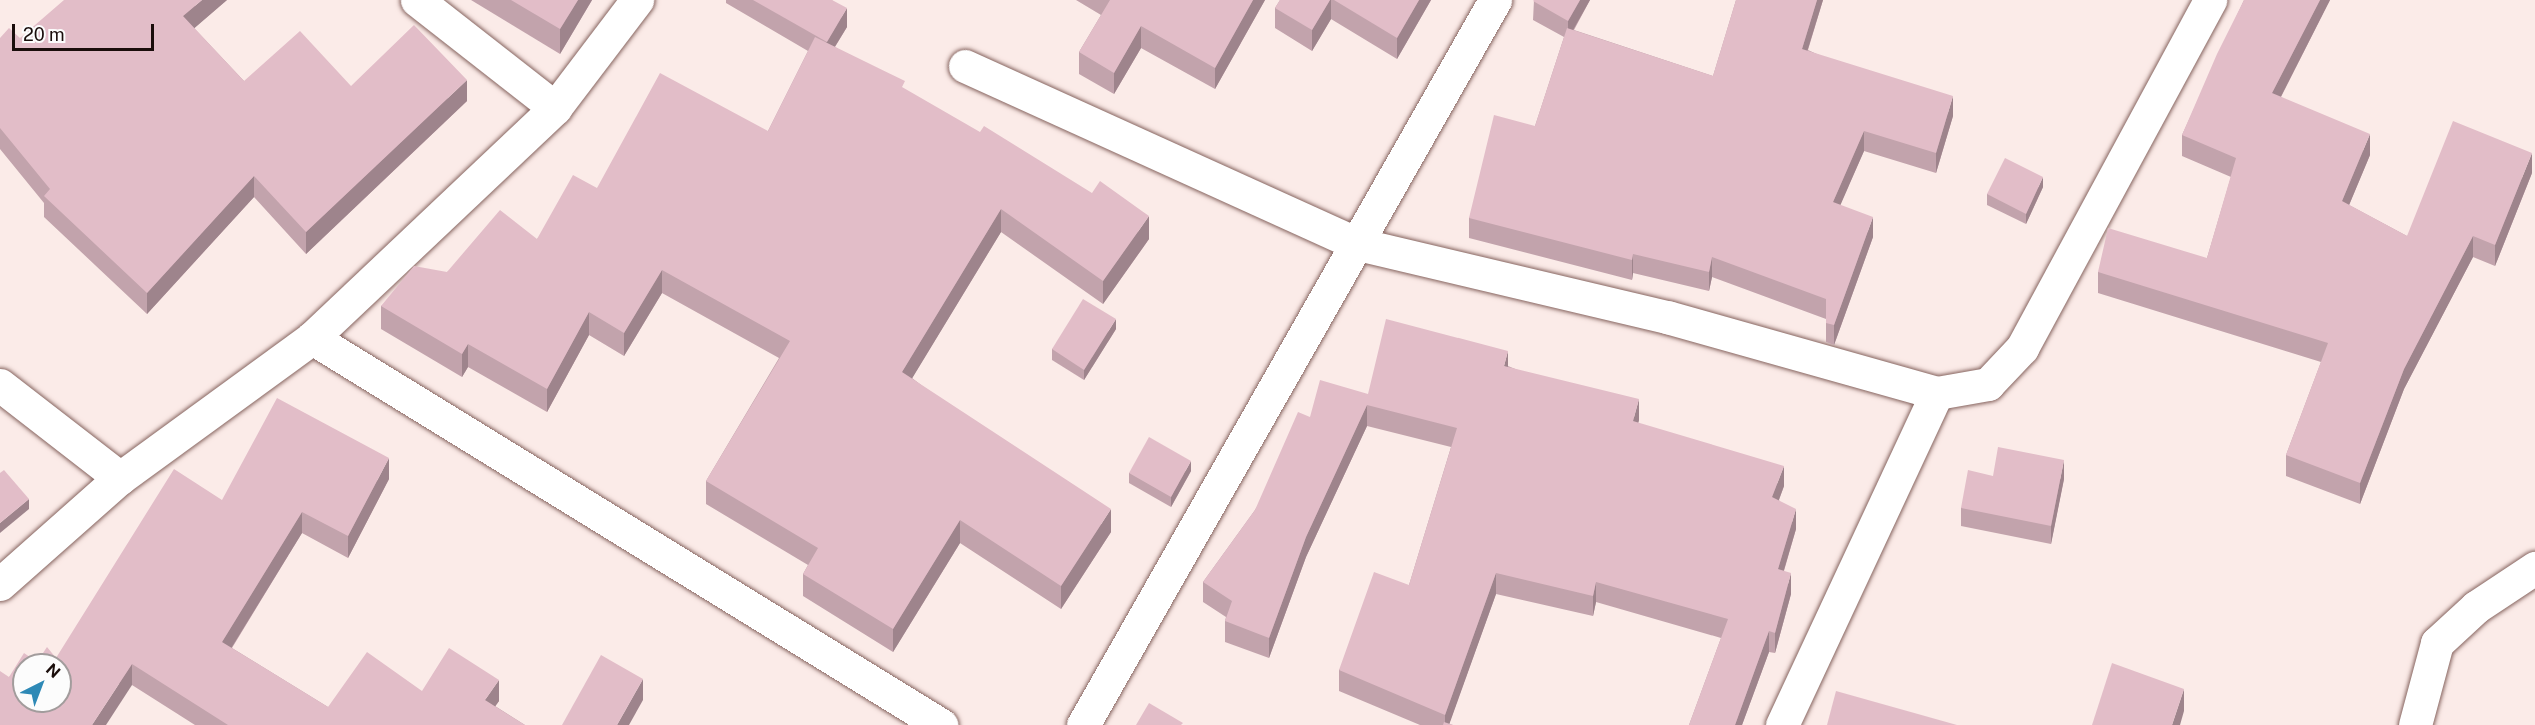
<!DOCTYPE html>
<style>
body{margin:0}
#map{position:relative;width:2535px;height:725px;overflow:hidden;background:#fbebe8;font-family:"Public Sans",sans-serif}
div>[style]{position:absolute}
.roads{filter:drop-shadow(0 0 2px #86645f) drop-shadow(0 0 2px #86645f)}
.minor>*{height:33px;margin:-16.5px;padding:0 16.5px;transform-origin:16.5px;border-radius:16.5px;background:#fff}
.wall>*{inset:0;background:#c2a3ac}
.shaded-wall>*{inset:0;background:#9e848c}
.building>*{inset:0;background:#e2bdc8}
span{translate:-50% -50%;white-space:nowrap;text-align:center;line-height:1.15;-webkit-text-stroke:6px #fcfcfc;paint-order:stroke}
.north{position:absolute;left:12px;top:653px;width:60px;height:60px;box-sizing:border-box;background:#fcfcfc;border:2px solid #a29c9c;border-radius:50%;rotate:42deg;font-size:16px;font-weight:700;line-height:24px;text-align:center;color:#1a0d0b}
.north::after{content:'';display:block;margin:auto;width:21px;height:27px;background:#2e89b6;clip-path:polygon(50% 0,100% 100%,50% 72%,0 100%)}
.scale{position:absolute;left:12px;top:24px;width:142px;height:27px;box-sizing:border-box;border:3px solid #1a0d0b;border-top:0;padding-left:8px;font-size:18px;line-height:21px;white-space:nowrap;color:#1a0d0b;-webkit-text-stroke:4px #fcfcfc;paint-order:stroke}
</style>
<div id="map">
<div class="roads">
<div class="minor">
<div style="left:417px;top:0;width:175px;rotate:38deg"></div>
<div style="left:965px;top:66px;width:431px;rotate:24.4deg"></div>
<div style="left:1358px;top:244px;width:318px;rotate:13.3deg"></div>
<div style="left:1667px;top:317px;width:280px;rotate:15.7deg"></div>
<div style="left:1937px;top:393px;width:52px;rotate:-10deg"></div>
<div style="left:1988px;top:384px;width:50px;rotate:-46.6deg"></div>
<div style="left:2022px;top:348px;width:396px;rotate:-61.6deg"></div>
<div style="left:312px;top:338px;width:739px;rotate:31.6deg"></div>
<div style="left:0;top:385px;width:152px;rotate:37.8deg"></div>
<div style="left:0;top:584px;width:160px;rotate:-41.5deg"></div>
<div style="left:120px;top:478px;width:238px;rotate:-36.1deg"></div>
<div style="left:312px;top:338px;width:335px;rotate:-43.4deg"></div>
<div style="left:555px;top:108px;width:136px;rotate:-52.8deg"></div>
<div style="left:1083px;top:725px;width:834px;rotate:-60.39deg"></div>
<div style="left:1782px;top:725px;width:366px;rotate:-65deg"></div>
<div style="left:2415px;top:725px;width:85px;rotate:-75deg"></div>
<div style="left:2437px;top:643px;width:53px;rotate:-42.7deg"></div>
<div style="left:2476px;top:607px;width:71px;rotate:-33.5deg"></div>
</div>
</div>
<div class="wall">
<div style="clip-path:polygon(227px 0,194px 28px,244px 81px,351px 86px,467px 101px,306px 254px,254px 197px,147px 314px,44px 217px,44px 203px,0 149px,0 38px,20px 38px)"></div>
<div style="clip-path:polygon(471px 0,592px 0,560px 54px)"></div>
<div style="clip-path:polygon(726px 0,832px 0,847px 27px,835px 47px,1149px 239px,1103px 304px,1001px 232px,912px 378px,1111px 532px,1061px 609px,960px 543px,893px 652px,803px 596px,803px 574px,808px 565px,706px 504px,706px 481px,779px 358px,662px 293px,624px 356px,589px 335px,547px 412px,468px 367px,462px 377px,381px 329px,381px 306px,447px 272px,537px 239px,597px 188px,768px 131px,808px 51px,726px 3px)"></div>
<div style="clip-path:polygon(1076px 0,1265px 0,1215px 89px,1141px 48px,1114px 94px,1079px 74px,1079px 52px,1101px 15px)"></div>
<div style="clip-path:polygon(1280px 0,1431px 0,1397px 59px,1331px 19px,1312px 51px,1275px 28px,1275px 8px)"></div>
<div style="clip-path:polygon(1534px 0,1590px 0,1574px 30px,1713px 76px,1736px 0,1823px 0,1808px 50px,1953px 116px,1936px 173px,1864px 151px,1840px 205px,1873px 237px,1834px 345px,1826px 342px,1826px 319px,1712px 277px,1709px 291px,1633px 273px,1632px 280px,1469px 238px,1469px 218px,1535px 126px,1564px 37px,1533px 20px)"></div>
<div style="clip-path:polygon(2244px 0,2330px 0,2281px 97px,2370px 155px,2349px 205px,2407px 236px,2532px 173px,2495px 266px,2473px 257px,2404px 389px,2360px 504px,2286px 476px,2286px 455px,2321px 362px,2098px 293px,2098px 272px,2207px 258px,2231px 177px,2182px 156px,2182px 135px)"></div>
<div style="clip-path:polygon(2043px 187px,2026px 224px,1987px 205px,1987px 194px)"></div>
<div style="clip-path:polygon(1116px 329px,1084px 380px,1052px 360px,1052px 349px)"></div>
<div style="clip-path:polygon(1508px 366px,1639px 420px,1638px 423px,1784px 486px,1779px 500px,1796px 529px,1784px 571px,1791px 594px,1775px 653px,1769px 652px,1742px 725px,1689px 725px,1721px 638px,1596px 602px,1593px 616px,1496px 594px,1449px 724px,1453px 725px,1420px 725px,1339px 691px,1339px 670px,1409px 585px,1451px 447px,1367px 426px,1306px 557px,1269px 658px,1225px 642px,1225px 621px,1226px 617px,1203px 602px,1203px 582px,1255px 510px,1310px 417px,1368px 394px)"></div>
<div style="clip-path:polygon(1191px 471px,1171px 507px,1129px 483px,1129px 473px)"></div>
<div style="clip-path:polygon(1993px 476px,2064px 479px,2051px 544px,1961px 526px,1961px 508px)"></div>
<div style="clip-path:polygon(389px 479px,348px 558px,302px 533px,232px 648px,328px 707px,422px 691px,499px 701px,495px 706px,525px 725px,195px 725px,132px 685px,9px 677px,37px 662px,56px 658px,222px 500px)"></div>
</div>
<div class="shaded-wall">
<div style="clip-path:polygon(202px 0,227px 0,183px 38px,183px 16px)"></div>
<div style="clip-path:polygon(578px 0,592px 0,560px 54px,560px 29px)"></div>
<div style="clip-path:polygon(1253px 0,1265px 0,1215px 89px,1215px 68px)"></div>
<div style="clip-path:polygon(1330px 0,1331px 0,1331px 19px,1312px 51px,1312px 30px)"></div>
<div style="clip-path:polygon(1419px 0,1431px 0,1397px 59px,1397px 38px)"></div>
<div style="clip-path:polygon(1580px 0,1590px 0,1568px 39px,1568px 21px)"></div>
<div style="clip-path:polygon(1817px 0,1823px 0,1802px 68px,1802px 49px)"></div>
<div style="clip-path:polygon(2320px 0,2330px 0,2272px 114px,2272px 93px)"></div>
<div style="clip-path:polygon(847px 8px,847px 27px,826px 61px,826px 43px)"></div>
<div style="clip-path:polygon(1141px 26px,1141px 48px,1114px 94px,1114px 73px)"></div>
<div style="clip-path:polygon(467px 80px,467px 101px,306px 254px,306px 232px)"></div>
<div style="clip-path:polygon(1953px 96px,1953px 116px,1936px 173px,1936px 153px)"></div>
<div style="clip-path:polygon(1864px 131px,1864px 151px,1833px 222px,1833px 202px)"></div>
<div style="clip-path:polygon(2370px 134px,2370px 155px,2342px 222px,2342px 201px)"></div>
<div style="clip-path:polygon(2532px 153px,2532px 173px,2495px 266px,2495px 245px)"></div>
<div style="clip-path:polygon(254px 176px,254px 197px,147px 314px,147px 293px)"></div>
<div style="clip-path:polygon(2043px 177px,2043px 187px,2026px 224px,2026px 214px)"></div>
<div style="clip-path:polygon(1001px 209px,1001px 232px,902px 395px,902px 372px)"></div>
<div style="clip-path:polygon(1149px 216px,1149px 239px,1103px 304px,1103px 281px)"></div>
<div style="clip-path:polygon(1873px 217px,1873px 237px,1834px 345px,1834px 325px)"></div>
<div style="clip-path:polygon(2473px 236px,2473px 257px,2404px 389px,2360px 504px,2360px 483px,2404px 369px)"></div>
<div style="clip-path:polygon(1633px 254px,1633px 273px,1632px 280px,1632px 260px)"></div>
<div style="clip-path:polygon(1712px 257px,1712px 277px,1709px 291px,1709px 272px)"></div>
<div style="clip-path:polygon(662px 270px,662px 293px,624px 356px,624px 333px)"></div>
<div style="clip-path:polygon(589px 312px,589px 335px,547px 412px,547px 389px)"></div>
<div style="clip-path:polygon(1116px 319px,1116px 329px,1084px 380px,1084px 370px)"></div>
<div style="clip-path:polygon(468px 344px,468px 367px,462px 377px,462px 354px)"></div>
<div style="clip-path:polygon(1508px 351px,1508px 371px,1504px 366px)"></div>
<div style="clip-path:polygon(1639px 399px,1639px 420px,1633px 442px,1633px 421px)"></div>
<div style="clip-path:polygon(1367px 405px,1367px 426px,1306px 557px,1269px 658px,1269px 638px,1306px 537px)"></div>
<div style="clip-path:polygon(389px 458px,389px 479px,348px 558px,348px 536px)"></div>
<div style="clip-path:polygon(2064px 460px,2064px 479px,2051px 544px,2051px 526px)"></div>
<div style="clip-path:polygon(1191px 461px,1191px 471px,1171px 507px,1171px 497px)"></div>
<div style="clip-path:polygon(1784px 466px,1784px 486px,1772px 518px,1772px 497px)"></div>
<div style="clip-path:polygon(29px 499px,29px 509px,0 533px,0 523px)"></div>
<div style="clip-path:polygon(1111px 509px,1111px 532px,1061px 609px,1061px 586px)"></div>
<div style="clip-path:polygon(1796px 509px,1796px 529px,1778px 590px,1778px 569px)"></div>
<div style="clip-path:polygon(302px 512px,302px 533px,222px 663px,222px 642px)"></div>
<div style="clip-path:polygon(960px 520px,960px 543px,893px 652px,893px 629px)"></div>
<div style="clip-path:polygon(1496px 573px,1496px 594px,1449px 725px,1445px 725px,1445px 715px)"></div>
<div style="clip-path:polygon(1791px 573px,1791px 594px,1775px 653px,1775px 633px)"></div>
<div style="clip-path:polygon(1596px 582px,1596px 602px,1593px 616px,1593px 596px)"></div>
<div style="clip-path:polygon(1769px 631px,1769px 652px,1742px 725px,1735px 725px)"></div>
<div style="clip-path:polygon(132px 664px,132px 685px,106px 725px,92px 725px)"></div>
<div style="clip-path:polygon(643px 679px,643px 700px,629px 725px,617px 725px)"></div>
<div style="clip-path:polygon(499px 680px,499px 701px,485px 721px,485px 700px)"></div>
<div style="clip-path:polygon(2184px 689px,2184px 711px,2180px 725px,2172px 725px)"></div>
</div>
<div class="building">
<div style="clip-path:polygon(64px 0,202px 0,183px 16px,244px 81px,300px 31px,351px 86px,414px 25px,467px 80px,306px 232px,254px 176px,147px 293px,44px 196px,50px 189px,0 128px,0 38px,9px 28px,20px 38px)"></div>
<div style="clip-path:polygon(511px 0,578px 0,560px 29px)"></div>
<div style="clip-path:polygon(753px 0,832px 0,847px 8px,827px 42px)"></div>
<div style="clip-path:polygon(1110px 0,1253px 0,1215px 68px,1141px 26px,1114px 73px,1079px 52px)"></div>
<div style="clip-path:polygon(1280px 0,1330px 0,1312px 30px,1275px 8px)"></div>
<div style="clip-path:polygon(1334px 0,1419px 0,1397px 38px)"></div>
<div style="clip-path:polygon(1534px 0,1580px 0,1568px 21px,1533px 1px)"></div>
<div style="clip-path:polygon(1736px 0,1817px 0,1802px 49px,1953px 96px,1936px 153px,1864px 131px,1833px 202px,1873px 217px,1834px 325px,1826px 323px,1826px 299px,1712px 257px,1709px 272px,1633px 254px,1632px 260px,1469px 218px,1494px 115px,1535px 126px,1567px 28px,1713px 76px)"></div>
<div style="clip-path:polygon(2244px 0,2320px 0,2272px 93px,2370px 134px,2342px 201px,2407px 236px,2453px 121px,2532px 153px,2495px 245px,2473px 236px,2404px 369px,2360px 483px,2286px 455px,2328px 343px,2098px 272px,2108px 228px,2207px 258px,2236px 158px,2182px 135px,2217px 54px)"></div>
<div style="clip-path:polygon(815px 37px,905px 81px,902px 87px,980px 132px,984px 126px,1092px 193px,1100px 181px,1149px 216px,1103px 281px,1001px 209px,902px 372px,1111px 509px,1061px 586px,960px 520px,893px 629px,803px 574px,818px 548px,706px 481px,790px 341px,662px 270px,624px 333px,589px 312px,547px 389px,468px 344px,462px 354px,381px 306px,414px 266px,447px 272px,500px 210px,537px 239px,573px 175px,597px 188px,660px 73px,768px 131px)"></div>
<div style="clip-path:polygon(2005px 158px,2043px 177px,2026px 214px,1987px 194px)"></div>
<div style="clip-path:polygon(1083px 299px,1116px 319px,1084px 370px,1052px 349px)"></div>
<div style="clip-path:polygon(1386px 319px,1508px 351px,1504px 366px,1639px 399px,1633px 421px,1784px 466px,1772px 497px,1796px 509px,1778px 569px,1791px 573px,1775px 633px,1769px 631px,1735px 725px,1689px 725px,1728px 619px,1596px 582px,1593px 596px,1496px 573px,1445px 715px,1339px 670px,1374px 572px,1409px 585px,1457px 428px,1367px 405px,1306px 537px,1269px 638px,1225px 621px,1232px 601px,1203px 582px,1255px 510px,1298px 412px,1310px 417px,1320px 380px,1368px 394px)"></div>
<div style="clip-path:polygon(evenodd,277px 398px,389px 458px,348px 536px,302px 512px,222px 642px,328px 707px,367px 652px,422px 691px,449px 648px,499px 680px,485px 700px,525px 725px,228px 725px,132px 664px,92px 725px,0 725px,0 671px,9px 677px,24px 653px,37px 662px,47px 647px,56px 658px,174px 469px,222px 500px,277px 398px,24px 665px,60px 665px,60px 701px,24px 701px,24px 665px)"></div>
<div style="clip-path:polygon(1149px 437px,1191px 461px,1171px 497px,1129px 473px)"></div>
<div style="clip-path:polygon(1998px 447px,2064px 460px,2051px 526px,1961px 508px,1968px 470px,1993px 476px)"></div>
<div style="clip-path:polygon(4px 470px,29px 499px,0 523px,0 473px)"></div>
<div style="clip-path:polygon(601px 655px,643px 679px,617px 725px,562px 725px)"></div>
<div style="clip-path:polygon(2112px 663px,2184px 689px,2172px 725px,2092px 725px)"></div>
<div style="clip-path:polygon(1836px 691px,1957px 725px,1827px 725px)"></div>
<div style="clip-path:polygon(1149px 703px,1183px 723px,1181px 725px,1136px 725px)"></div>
<div style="clip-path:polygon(1444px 722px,1453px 725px,1443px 725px)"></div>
</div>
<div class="north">N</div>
<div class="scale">20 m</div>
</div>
